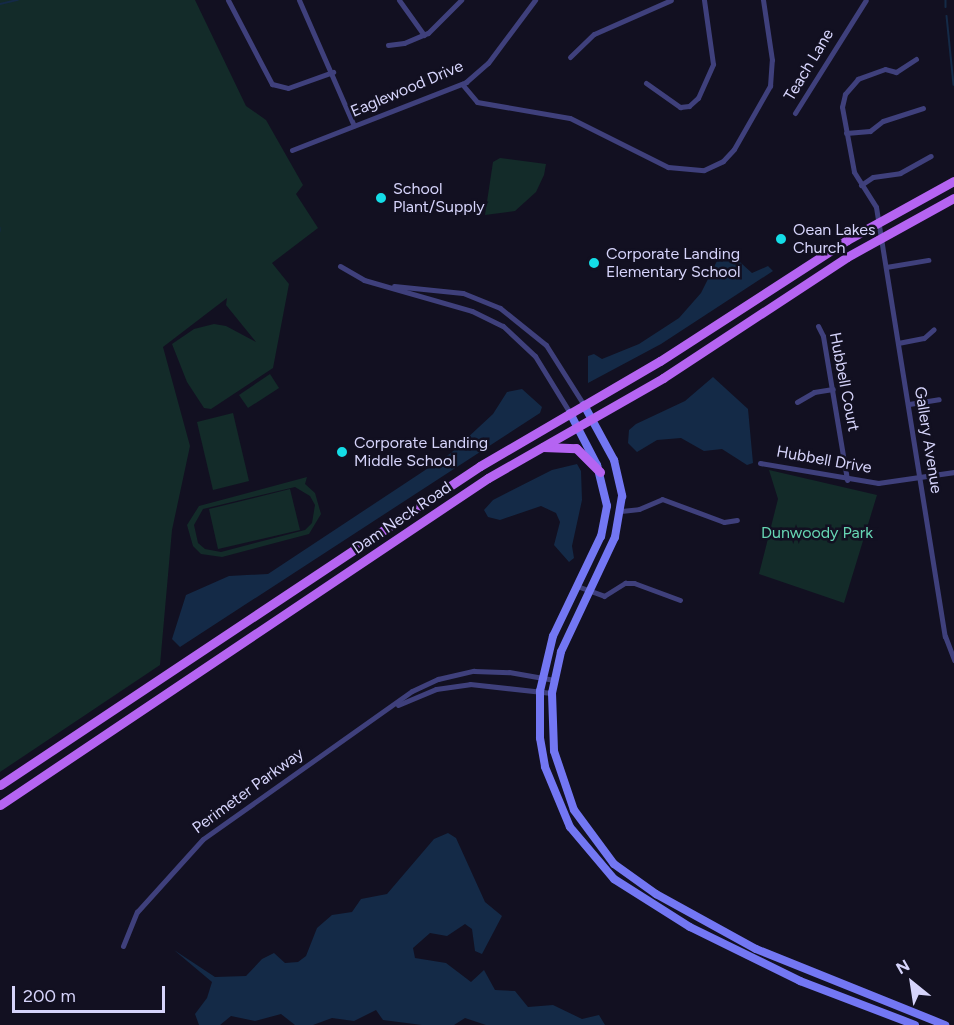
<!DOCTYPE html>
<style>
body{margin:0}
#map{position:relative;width:954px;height:1025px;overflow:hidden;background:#121021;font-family:Figtree,sans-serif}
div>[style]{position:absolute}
.green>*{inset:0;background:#132b29}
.water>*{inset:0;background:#142a47}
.stream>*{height:1.5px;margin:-0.75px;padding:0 0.75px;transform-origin:0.75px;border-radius:0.75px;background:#142a47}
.street>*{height:5px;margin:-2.5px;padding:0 2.5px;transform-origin:2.5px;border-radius:2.5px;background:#3f407c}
.secondary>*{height:8px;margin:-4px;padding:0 4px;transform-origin:4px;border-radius:4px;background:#7377f3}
.primary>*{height:9px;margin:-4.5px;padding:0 4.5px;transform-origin:4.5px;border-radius:4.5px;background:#b564f2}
.dots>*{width:16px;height:16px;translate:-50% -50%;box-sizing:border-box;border:3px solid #121021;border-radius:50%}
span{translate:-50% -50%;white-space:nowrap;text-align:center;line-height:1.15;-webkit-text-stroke:5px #121021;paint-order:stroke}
.street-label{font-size:16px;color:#d6d4fb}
.poi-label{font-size:16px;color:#d6d4fb}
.left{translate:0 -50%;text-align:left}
.park-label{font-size:16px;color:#66d5b3}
.north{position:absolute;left:882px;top:953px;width:60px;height:60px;-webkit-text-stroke:4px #121021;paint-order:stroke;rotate:330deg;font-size:16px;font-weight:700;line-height:24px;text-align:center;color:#d6d4fb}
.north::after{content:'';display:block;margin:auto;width:21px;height:27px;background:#d6d4fb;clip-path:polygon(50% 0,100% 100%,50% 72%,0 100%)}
.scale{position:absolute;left:12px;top:986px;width:153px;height:27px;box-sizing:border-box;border:3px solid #d6d4fb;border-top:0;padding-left:8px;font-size:18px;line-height:21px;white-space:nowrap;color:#d6d4fb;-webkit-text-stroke:4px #121021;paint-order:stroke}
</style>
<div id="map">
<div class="green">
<div style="clip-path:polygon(0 0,195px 0,246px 106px,266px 120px,303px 185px,296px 194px,318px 228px,272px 263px,289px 284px,273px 368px,211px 409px,204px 408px,187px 382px,172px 344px,194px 329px,214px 324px,226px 326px,256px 342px,226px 305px,227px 298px,163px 347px,190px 446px,172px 530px,160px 665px,0 772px)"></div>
<div style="clip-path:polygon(500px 158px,546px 164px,544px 175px,536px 192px,515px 211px,485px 215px,493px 162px)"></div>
<div style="clip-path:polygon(270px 374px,279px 388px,248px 408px,239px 395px)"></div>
<div style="clip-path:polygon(233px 413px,249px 481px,213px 490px,197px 422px)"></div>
<div style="clip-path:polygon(769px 470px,877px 495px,844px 603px,759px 574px,778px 499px)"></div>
<div style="clip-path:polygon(evenodd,307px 477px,305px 484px,315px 493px,321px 514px,309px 534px,222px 557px,201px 554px,193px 546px,187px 525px,199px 506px,307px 477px,295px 487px,310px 496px,315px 505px,312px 523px,305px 530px,221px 552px,205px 549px,198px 543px,194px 525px,203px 509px,295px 487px)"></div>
<div style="clip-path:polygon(290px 489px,300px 530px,218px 549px,209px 509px)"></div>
</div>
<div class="water">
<div style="clip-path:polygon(721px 253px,731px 254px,752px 273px,768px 266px,773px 271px,661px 344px,588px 383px,588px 356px,594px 354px,602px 359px,639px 344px,679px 318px,701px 293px)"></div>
<div style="clip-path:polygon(713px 377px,748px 409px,753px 463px,747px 465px,722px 449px,704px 451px,681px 438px,657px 440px,637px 452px,628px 443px,629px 430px,636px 424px,685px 401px)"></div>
<div style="clip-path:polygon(522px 389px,542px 407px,540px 413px,180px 647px,172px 639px,186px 595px,229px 576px,268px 574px,451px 453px,493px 414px,507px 392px)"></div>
<div style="clip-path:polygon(577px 464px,581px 471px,582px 500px,572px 546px,574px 558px,569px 562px,554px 545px,560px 522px,556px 513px,541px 506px,500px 520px,488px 517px,484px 510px,493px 500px,552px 470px)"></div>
<div style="clip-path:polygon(448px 833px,456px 838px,485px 902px,502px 916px,482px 954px,475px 951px,472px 929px,465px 924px,447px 936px,430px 933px,413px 948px,415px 958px,446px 963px,471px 982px,484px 970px,495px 990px,515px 991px,528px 1007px,553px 1005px,582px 1019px,599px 1015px,605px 1025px,486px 1025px,465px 1018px,454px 1025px,422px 1025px,383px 1020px,376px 1010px,354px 1021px,332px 1018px,313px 1025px,295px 1025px,281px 1014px,255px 1021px,231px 1016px,220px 1025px,199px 1025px,195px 1014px,207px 998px,212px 982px,174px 950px,215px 977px,246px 976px,262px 959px,274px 953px,285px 963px,298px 962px,306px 956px,317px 928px,332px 915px,352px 912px,361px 899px,387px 894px,434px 839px)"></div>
</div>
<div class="stream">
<div style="left:946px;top:0;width:7px;rotate:90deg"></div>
<div style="left:0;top:4px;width:18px;rotate:-13deg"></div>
<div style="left:947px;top:16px;width:69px;rotate:84.2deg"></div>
<div style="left:0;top:228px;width:3px;rotate:90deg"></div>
</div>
<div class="street">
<div style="left:228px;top:0;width:95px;rotate:62.4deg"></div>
<div style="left:272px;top:84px;width:16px;rotate:14deg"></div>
<div style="left:288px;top:88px;width:48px;rotate:-19.6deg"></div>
<div style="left:299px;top:0;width:137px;rotate:66.4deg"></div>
<div style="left:399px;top:0;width:43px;rotate:54.5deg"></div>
<div style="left:388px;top:45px;width:16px;rotate:-7deg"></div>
<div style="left:404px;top:43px;width:26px;rotate:-23deg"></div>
<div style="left:428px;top:33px;width:47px;rotate:-45deg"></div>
<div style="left:570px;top:57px;width:33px;rotate:-44deg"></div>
<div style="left:594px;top:34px;width:84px;rotate:-23.8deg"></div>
<div style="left:916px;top:59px;width:24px;rotate:147deg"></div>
<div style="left:896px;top:72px;width:11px;rotate:-165deg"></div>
<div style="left:885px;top:69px;width:29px;rotate:160deg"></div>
<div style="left:858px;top:79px;width:20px;rotate:131deg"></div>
<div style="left:845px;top:94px;width:13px;rotate:103deg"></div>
<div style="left:842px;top:107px;width:66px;rotate:79.5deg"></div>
<div style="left:854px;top:172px;width:41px;rotate:57.8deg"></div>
<div style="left:876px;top:207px;width:435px;rotate:80.9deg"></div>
<div style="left:945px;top:636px;width:26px;rotate:69deg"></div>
<div style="left:646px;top:83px;width:42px;rotate:35.2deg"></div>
<div style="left:680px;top:107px;width:9px;rotate:-6deg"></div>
<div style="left:689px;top:106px;width:12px;rotate:-42deg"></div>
<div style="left:698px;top:98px;width:37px;rotate:-66deg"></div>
<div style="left:713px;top:64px;width:65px;rotate:-98deg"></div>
<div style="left:462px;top:84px;width:23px;rotate:50deg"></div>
<div style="left:477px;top:102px;width:94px;rotate:9.8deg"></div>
<div style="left:570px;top:118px;width:110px;rotate:26.6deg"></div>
<div style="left:668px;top:167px;width:36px;rotate:5deg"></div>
<div style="left:704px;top:170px;width:21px;rotate:-25deg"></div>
<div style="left:723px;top:161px;width:16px;rotate:-47deg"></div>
<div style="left:734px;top:149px;width:73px;rotate:-60.3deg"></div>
<div style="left:770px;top:86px;width:26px;rotate:-86deg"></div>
<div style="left:772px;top:60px;width:61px;rotate:-98.5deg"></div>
<div style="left:795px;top:113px;width:133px;rotate:-57.9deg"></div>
<div style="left:846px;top:133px;width:24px;rotate:-5deg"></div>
<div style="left:870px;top:131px;width:16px;rotate:-38deg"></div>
<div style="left:883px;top:121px;width:42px;rotate:-18deg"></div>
<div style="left:292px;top:150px;width:187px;rotate:-21.3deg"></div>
<div style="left:466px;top:82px;width:29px;rotate:-41deg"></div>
<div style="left:488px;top:63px;width:79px;rotate:-53.3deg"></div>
<div style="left:861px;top:185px;width:14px;rotate:-34deg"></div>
<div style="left:873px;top:177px;width:27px;rotate:-8deg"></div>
<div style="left:900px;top:173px;width:35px;rotate:-29deg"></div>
<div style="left:340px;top:266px;width:28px;rotate:30deg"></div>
<div style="left:364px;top:280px;width:112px;rotate:16deg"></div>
<div style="left:472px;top:311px;width:34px;rotate:26deg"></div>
<div style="left:503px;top:326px;width:44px;rotate:43.2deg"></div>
<div style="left:535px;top:356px;width:67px;rotate:58.4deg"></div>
<div style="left:886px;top:267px;width:43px;rotate:-9.5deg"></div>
<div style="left:394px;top:286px;width:69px;rotate:5.8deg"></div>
<div style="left:463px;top:293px;width:40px;rotate:22deg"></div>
<div style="left:500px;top:308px;width:59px;rotate:38.8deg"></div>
<div style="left:546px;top:345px;width:71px;rotate:57.7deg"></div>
<div style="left:818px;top:326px;width:11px;rotate:63deg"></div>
<div style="left:823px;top:336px;width:146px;rotate:80.5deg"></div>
<div style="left:898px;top:343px;width:26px;rotate:-11deg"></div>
<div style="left:924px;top:338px;width:13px;rotate:-42deg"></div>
<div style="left:797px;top:402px;width:20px;rotate:-30deg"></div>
<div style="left:814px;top:392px;width:19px;rotate:-9deg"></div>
<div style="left:909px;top:404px;width:30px;rotate:-9deg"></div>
<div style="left:760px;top:463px;width:120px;rotate:9.6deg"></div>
<div style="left:878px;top:483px;width:77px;rotate:-8.2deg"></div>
<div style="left:621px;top:511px;width:18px;rotate:-6deg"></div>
<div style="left:639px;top:509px;width:25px;rotate:-23deg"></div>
<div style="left:662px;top:499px;width:66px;rotate:20.4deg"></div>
<div style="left:724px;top:522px;width:13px;rotate:-9deg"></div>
<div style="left:577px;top:586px;width:29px;rotate:20deg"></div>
<div style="left:604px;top:596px;width:25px;rotate:-32deg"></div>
<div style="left:625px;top:583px;width:9px"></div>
<div style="left:634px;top:583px;width:49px;rotate:20.3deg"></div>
<div style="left:398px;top:705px;width:41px;rotate:-22.8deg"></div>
<div style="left:436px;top:689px;width:34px;rotate:-8deg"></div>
<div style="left:470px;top:684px;width:82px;rotate:6.3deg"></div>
<div style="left:123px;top:946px;width:37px;rotate:-68deg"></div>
<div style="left:137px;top:912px;width:98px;rotate:-47.9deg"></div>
<div style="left:203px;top:839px;width:256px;rotate:-35.3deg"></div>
<div style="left:412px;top:691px;width:29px;rotate:-25deg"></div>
<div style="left:438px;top:679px;width:37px;rotate:-13deg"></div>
<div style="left:474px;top:671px;width:35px;rotate:2deg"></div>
<div style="left:509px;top:672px;width:46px;rotate:10.1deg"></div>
</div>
<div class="secondary">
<div style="left:584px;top:405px;width:63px;rotate:61.4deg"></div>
<div style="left:614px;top:460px;width:37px;rotate:77deg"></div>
<div style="left:622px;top:496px;width:42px;rotate:99.7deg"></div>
<div style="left:615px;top:537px;width:127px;rotate:115.2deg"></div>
<div style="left:561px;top:652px;width:42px;rotate:102.4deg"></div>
<div style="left:552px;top:693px;width:58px;rotate:88deg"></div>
<div style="left:554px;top:751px;width:62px;rotate:71.3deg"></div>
<div style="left:574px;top:810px;width:67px;rotate:53.5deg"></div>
<div style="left:614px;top:864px;width:52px;rotate:35.5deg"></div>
<div style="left:656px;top:894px;width:114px;rotate:28.8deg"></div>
<div style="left:756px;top:949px;width:204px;rotate:21.9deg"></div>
<div style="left:570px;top:413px;width:59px;rotate:62.6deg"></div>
<div style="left:597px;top:465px;width:42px;rotate:76.3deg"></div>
<div style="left:607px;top:506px;width:31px;rotate:101deg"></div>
<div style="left:601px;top:536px;width:111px;rotate:115.6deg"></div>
<div style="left:553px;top:636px;width:57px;rotate:103.3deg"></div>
<div style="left:540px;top:691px;width:47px;rotate:90deg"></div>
<div style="left:540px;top:738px;width:29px;rotate:80deg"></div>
<div style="left:545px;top:767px;width:65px;rotate:67.4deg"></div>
<div style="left:570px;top:827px;width:68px;rotate:49.8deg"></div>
<div style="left:614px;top:879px;width:90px;rotate:32.3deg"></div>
<div style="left:690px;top:927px;width:123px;rotate:26.1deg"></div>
<div style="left:800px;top:981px;width:123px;rotate:20.9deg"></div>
</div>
<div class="primary">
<div style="left:543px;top:447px;width:33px;rotate:2deg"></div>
<div style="left:576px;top:448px;width:34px;rotate:45deg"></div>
<div style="left:0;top:785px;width:576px;rotate:-33.61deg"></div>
<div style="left:480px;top:466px;width:208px;rotate:-30.3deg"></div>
<div style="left:660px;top:361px;width:223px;rotate:-32.9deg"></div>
<div style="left:847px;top:240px;width:122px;rotate:-28.9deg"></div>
<div style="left:0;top:805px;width:587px;rotate:-33.83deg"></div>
<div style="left:488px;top:478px;width:202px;rotate:-29.7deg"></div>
<div style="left:663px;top:378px;width:220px;rotate:-33.3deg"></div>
<div style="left:847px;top:257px;width:122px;rotate:-28.9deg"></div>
</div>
<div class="dots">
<div style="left:381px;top:198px;background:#14dde7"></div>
<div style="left:781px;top:239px;background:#14dde7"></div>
<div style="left:594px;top:263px;background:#14dde7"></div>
<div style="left:342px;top:452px;background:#14dde7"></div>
</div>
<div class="street-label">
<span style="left:809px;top:65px;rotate:-59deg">Teach Lane</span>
<span style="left:407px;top:89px;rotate:-23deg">Eaglewood Drive</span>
<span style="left:844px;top:382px;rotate:79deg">Hubbell Court</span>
<span style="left:928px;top:440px;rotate:81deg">Gallery Avenue</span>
<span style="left:824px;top:460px;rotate:10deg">Hubbell Drive</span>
<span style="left:402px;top:518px;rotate:-34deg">Dam Neck Road</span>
<span style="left:248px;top:791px;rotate:-36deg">Perimeter Parkway</span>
</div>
<div class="poi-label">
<span class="left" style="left:393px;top:198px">School<br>Plant/Supply</span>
<span class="left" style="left:793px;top:239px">Oean Lakes<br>Church</span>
<span class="left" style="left:606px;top:263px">Corporate Landing<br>Elementary School</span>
<span class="left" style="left:354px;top:452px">Corporate Landing<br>Middle School</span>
</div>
<div class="park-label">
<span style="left:817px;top:533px">Dunwoody Park</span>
</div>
<div class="north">N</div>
<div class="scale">200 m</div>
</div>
